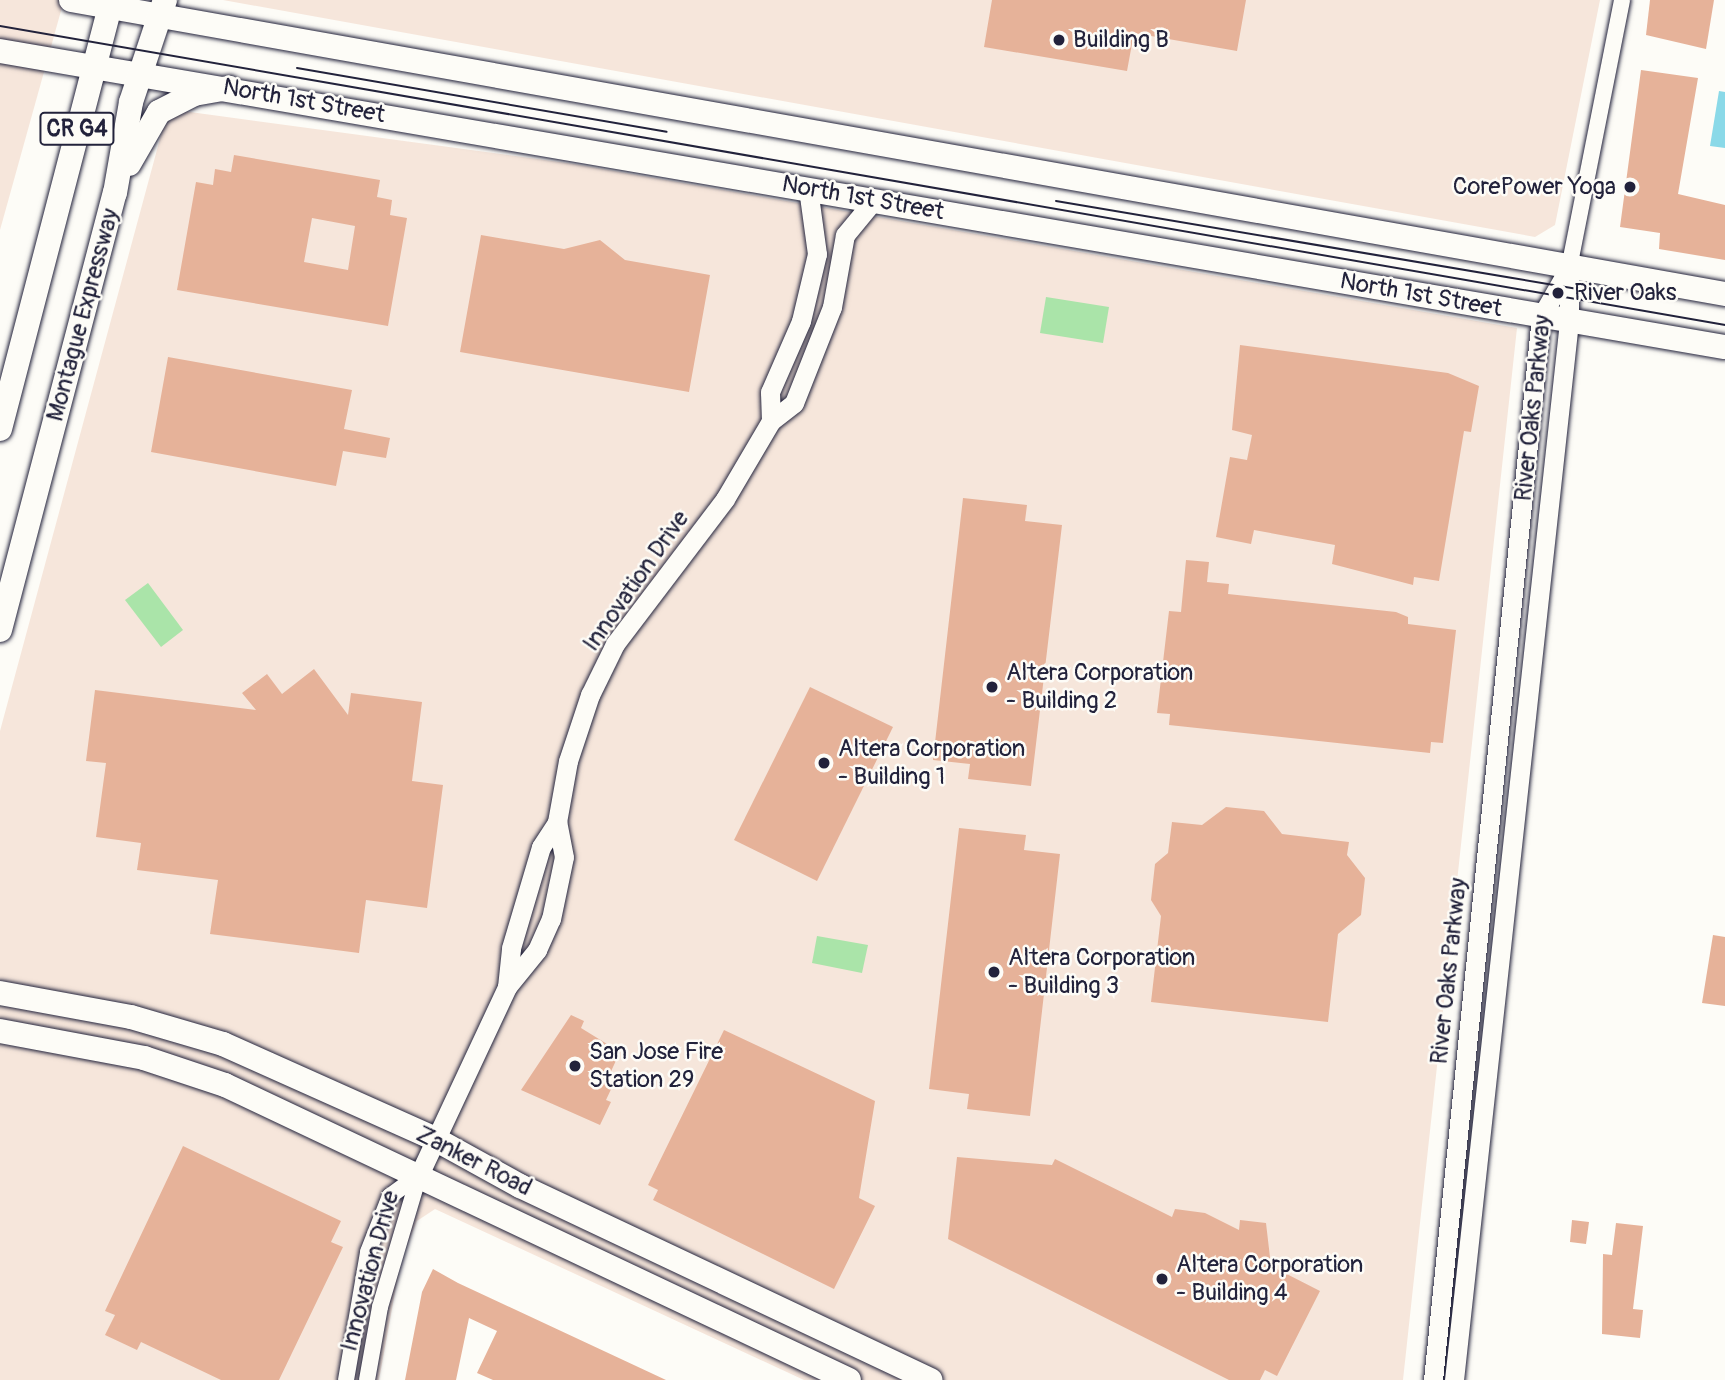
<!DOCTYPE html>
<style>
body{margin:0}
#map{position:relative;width:1725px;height:1380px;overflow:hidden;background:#fdfcf7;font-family:Pangolin,sans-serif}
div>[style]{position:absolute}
.built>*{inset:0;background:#f6e6db}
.green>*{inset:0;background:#aae4a9}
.water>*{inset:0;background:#8ad9e8}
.building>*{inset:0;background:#e6b299}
.roads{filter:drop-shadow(0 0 2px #22223b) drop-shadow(0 0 2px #22223b)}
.minor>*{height:16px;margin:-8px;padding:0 8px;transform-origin:8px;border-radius:8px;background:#fdfcf7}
.tertiary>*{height:19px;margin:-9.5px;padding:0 9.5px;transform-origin:9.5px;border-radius:9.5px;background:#fdfcf7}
.primary>*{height:24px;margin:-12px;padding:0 12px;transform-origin:12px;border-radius:12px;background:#fdfcf7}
.trunk>*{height:24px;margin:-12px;padding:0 12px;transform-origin:12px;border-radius:12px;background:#fdfcf7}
.tram>*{height:2px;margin:-1px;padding:0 1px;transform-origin:1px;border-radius:1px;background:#22223b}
.dots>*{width:19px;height:19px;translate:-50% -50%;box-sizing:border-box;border:4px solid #fdfcf7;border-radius:50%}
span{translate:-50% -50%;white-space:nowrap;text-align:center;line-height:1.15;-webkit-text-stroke:5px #fdfcf7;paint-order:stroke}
.shield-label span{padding:2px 5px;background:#fdfcf7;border:2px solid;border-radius:5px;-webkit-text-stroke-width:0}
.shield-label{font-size:23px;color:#22223b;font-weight:700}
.poi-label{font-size:24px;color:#22223b}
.left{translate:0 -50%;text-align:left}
.right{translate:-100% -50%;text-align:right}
.street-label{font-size:24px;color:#22223b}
</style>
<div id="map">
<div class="built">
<div style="clip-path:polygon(0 0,64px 0,0 230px)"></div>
<div style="clip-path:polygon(223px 0,1600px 0,1555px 225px,1535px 237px)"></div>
<div style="clip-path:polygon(168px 109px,574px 164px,1517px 328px,1403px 1380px,804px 1380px,435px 1209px,417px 1221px,401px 1260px,379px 1380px,0 1380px,0 731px)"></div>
</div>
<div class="green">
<div style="clip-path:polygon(1046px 297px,1109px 307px,1103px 343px,1040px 333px)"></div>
<div style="clip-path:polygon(148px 583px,183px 630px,161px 647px,125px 600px)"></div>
<div style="clip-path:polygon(817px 936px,868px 945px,862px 973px,812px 963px)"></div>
</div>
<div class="water">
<div style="clip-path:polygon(1719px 91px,1725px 92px,1725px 148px,1710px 146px)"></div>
</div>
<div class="building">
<div style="clip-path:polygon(992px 0,1246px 0,1237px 51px,1134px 33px,1127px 71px,984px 47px)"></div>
<div style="clip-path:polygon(1650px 0,1714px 0,1706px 49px,1646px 35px)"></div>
<div style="clip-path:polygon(1641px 70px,1698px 78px,1678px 194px,1725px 205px,1725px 260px,1659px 249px,1660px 233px,1620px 227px)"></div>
<div style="clip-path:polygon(evenodd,234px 155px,380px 180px,377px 197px,392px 200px,390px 215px,407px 218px,388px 326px,177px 290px,196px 182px,213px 185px,215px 169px,231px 172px,234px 155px,312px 218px,355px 226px,348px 270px,304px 262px,312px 218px)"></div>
<div style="clip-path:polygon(481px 235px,564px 249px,600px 240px,625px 260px,710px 275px,689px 392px,460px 352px)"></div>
<div style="clip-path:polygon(1240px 345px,1448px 373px,1479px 386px,1471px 432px,1464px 431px,1439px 581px,1414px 577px,1413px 585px,1332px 564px,1335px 545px,1254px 530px,1251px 544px,1216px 537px,1230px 457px,1247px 460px,1252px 435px,1232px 430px)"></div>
<div style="clip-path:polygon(168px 357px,352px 390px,344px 429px,390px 438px,386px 458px,343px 451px,336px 486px,151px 452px)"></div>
<div style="clip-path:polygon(963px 498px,1027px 505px,1025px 521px,1062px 525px,1031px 786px,968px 779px,970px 764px,933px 760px)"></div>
<div style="clip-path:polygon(1186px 560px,1209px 562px,1207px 582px,1229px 584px,1228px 594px,1396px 612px,1408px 617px,1408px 624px,1456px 630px,1443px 743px,1431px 742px,1430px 753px,1169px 725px,1170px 714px,1157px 713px,1169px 611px,1181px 612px)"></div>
<div style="clip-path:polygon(314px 669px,348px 715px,351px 693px,422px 702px,412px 781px,443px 785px,427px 908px,366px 900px,359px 953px,210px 934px,218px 880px,137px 870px,141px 843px,96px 837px,106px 763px,86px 761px,95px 690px,256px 710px,242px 693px,267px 674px,282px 694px)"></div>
<div style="clip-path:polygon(810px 687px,893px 727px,817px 881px,734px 840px)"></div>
<div style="clip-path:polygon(1226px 807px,1264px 811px,1282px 834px,1349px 842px,1347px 855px,1365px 878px,1361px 915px,1338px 934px,1328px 1022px,1151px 1002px,1161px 916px,1151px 900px,1155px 864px,1168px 853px,1172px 822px,1202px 825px)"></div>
<div style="clip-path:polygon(959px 828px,1026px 835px,1024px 850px,1060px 854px,1030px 1116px,967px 1109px,969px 1094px,929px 1089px)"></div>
<div style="clip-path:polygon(1713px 935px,1725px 937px,1725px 1006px,1702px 1003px)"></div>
<div style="clip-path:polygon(571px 1015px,584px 1021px,581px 1028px,620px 1052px,606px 1082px,613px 1085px,606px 1100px,611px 1102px,600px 1125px,521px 1090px)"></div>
<div style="clip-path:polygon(724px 1030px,875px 1101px,859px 1198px,875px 1206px,834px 1289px,653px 1200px,658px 1190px,648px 1185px)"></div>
<div style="clip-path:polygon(183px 1146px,341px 1221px,331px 1242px,343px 1247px,279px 1380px,221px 1380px,141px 1342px,137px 1350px,105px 1335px,115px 1315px,105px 1311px)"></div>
<div style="clip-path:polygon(957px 1157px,1052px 1165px,1055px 1159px,1172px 1217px,1175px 1209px,1205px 1213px,1239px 1230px,1240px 1220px,1266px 1223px,1271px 1266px,1320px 1291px,1277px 1376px,1265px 1370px,1260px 1380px,1229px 1380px,948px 1239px)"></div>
<div style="clip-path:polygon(1572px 1220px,1589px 1222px,1586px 1244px,1570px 1242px)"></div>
<div style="clip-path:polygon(1616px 1223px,1643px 1226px,1633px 1309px,1643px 1310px,1640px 1338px,1602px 1334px,1603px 1254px,1612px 1255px)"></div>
<div style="clip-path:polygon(433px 1269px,458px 1283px,666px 1380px,493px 1380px,477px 1373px,497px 1331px,469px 1318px,456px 1380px,405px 1380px,422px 1292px)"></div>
</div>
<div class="roads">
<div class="minor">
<div style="left:1569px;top:268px;width:273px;rotate:-78.8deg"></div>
<div style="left:346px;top:1380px;width:130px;rotate:-80.2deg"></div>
<div style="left:368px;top:1252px;width:60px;rotate:-68.6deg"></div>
<div style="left:390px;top:1196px;width:36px;rotate:-36deg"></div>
<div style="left:367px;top:1380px;width:74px;rotate:-79.9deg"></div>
<div style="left:380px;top:1307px;width:138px;rotate:-73.5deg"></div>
</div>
<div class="tertiary">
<div style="left:771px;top:421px;width:29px;rotate:-92deg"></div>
<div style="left:770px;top:392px;width:77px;rotate:-66.4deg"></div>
<div style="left:801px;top:321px;width:69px;rotate:-76.6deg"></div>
<div style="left:817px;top:254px;width:67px;rotate:-97.8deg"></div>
<div style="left:507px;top:987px;width:39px;rotate:-84deg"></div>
<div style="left:511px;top:948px;width:105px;rotate:-73.5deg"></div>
<div style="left:541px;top:847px;width:30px;rotate:-57deg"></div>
<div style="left:419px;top:1175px;width:208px;rotate:-64.9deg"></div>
<div style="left:507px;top:987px;width:48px;rotate:-51deg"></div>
<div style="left:537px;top:950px;width:34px;rotate:-66deg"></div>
<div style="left:551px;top:919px;width:63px;rotate:-78.2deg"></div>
<div style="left:564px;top:857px;width:36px;rotate:-101deg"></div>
<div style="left:557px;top:822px;width:62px;rotate:-79.8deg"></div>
<div style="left:568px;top:761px;width:70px;rotate:-71.6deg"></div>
<div style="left:590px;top:695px;width:57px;rotate:-63.9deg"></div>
<div style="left:615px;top:644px;width:182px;rotate:-52.8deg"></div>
<div style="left:725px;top:499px;width:91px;rotate:-59.5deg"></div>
<div style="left:771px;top:421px;width:29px;rotate:-38deg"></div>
<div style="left:794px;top:403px;width:103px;rotate:-68.4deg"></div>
<div style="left:832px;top:307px;width:73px;rotate:-79.8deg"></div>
<div style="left:845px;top:235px;width:45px;rotate:-50.4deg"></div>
<div style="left:1433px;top:1380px;width:1068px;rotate:-84.2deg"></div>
<div style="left:1541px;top:317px;width:56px;rotate:-60.3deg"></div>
<div style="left:1454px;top:1380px;width:1065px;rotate:-83.8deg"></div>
<div style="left:1569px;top:321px;width:52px;rotate:-90deg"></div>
</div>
<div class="primary">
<div style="left:71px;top:0;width:1680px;rotate:10.08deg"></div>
<div style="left:0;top:51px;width:1750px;rotate:9.74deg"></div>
<div style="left:0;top:993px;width:133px;rotate:10.4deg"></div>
<div style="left:131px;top:1017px;width:96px;rotate:16.4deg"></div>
<div style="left:223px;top:1044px;width:232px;rotate:24.1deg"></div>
<div style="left:435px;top:1139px;width:97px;rotate:28.9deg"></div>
<div style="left:520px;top:1186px;width:454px;rotate:25.3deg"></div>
<div style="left:0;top:1031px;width:147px;rotate:10.6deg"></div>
<div style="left:144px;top:1058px;width:85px;rotate:18.4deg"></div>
<div style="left:225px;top:1085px;width:690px;rotate:25.3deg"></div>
</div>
<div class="trunk">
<div style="left:129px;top:164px;width:60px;rotate:-60deg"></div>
<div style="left:159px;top:112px;width:39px;rotate:-27deg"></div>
<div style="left:194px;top:94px;width:36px;rotate:-10deg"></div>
<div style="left:0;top:429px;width:443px;rotate:-75.4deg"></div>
<div style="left:0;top:630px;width:452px;rotate:-75.3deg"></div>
<div style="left:115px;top:193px;width:92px;rotate:-80deg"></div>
<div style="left:131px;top:102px;width:108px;rotate:-71.6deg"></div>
</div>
</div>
<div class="tram">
<div style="left:0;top:26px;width:1751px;rotate:9.83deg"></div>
<div style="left:297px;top:68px;width:375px;rotate:9.8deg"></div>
<div style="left:1056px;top:201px;width:553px;rotate:9.58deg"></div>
</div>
<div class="dots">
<div style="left:1059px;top:40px;background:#22223b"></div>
<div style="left:1630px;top:187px;background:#22223b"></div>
<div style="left:1558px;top:293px;background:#22223b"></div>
<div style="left:992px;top:687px;background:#22223b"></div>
<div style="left:824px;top:763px;background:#22223b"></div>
<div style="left:994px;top:972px;background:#22223b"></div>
<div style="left:575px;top:1066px;background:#22223b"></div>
<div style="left:1162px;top:1279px;background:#22223b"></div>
</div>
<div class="shield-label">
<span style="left:77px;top:129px">CR G4</span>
</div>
<div class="poi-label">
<span class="left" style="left:1073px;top:40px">Building B</span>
<span class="right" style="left:1616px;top:187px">CorePower Yoga</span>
<span class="left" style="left:1574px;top:293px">River Oaks</span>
<span class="left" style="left:1006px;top:687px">Altera Corporation<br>- Building 2</span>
<span class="left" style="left:838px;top:763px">Altera Corporation<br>- Building 1</span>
<span class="left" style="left:1008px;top:972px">Altera Corporation<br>- Building 3</span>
<span class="left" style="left:589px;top:1066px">San Jose Fire<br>Station 29</span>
<span class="left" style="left:1176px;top:1279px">Altera Corporation<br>- Building 4</span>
</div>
<div class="street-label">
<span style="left:304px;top:101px;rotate:10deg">North 1st Street</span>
<span style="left:863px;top:198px;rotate:10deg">North 1st Street</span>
<span style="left:1421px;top:295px;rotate:10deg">North 1st Street</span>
<span style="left:83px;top:315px;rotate:-75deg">Montague Expressway</span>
<span style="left:1533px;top:408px;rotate:-84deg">River Oaks Parkway</span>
<span style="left:636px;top:581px;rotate:-55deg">Innovation Drive</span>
<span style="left:1449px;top:971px;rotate:-84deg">River Oaks Parkway</span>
<span style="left:474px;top:1161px;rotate:27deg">Zanker Road</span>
<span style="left:370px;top:1271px;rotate:-75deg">Innovation Drive</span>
</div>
</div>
